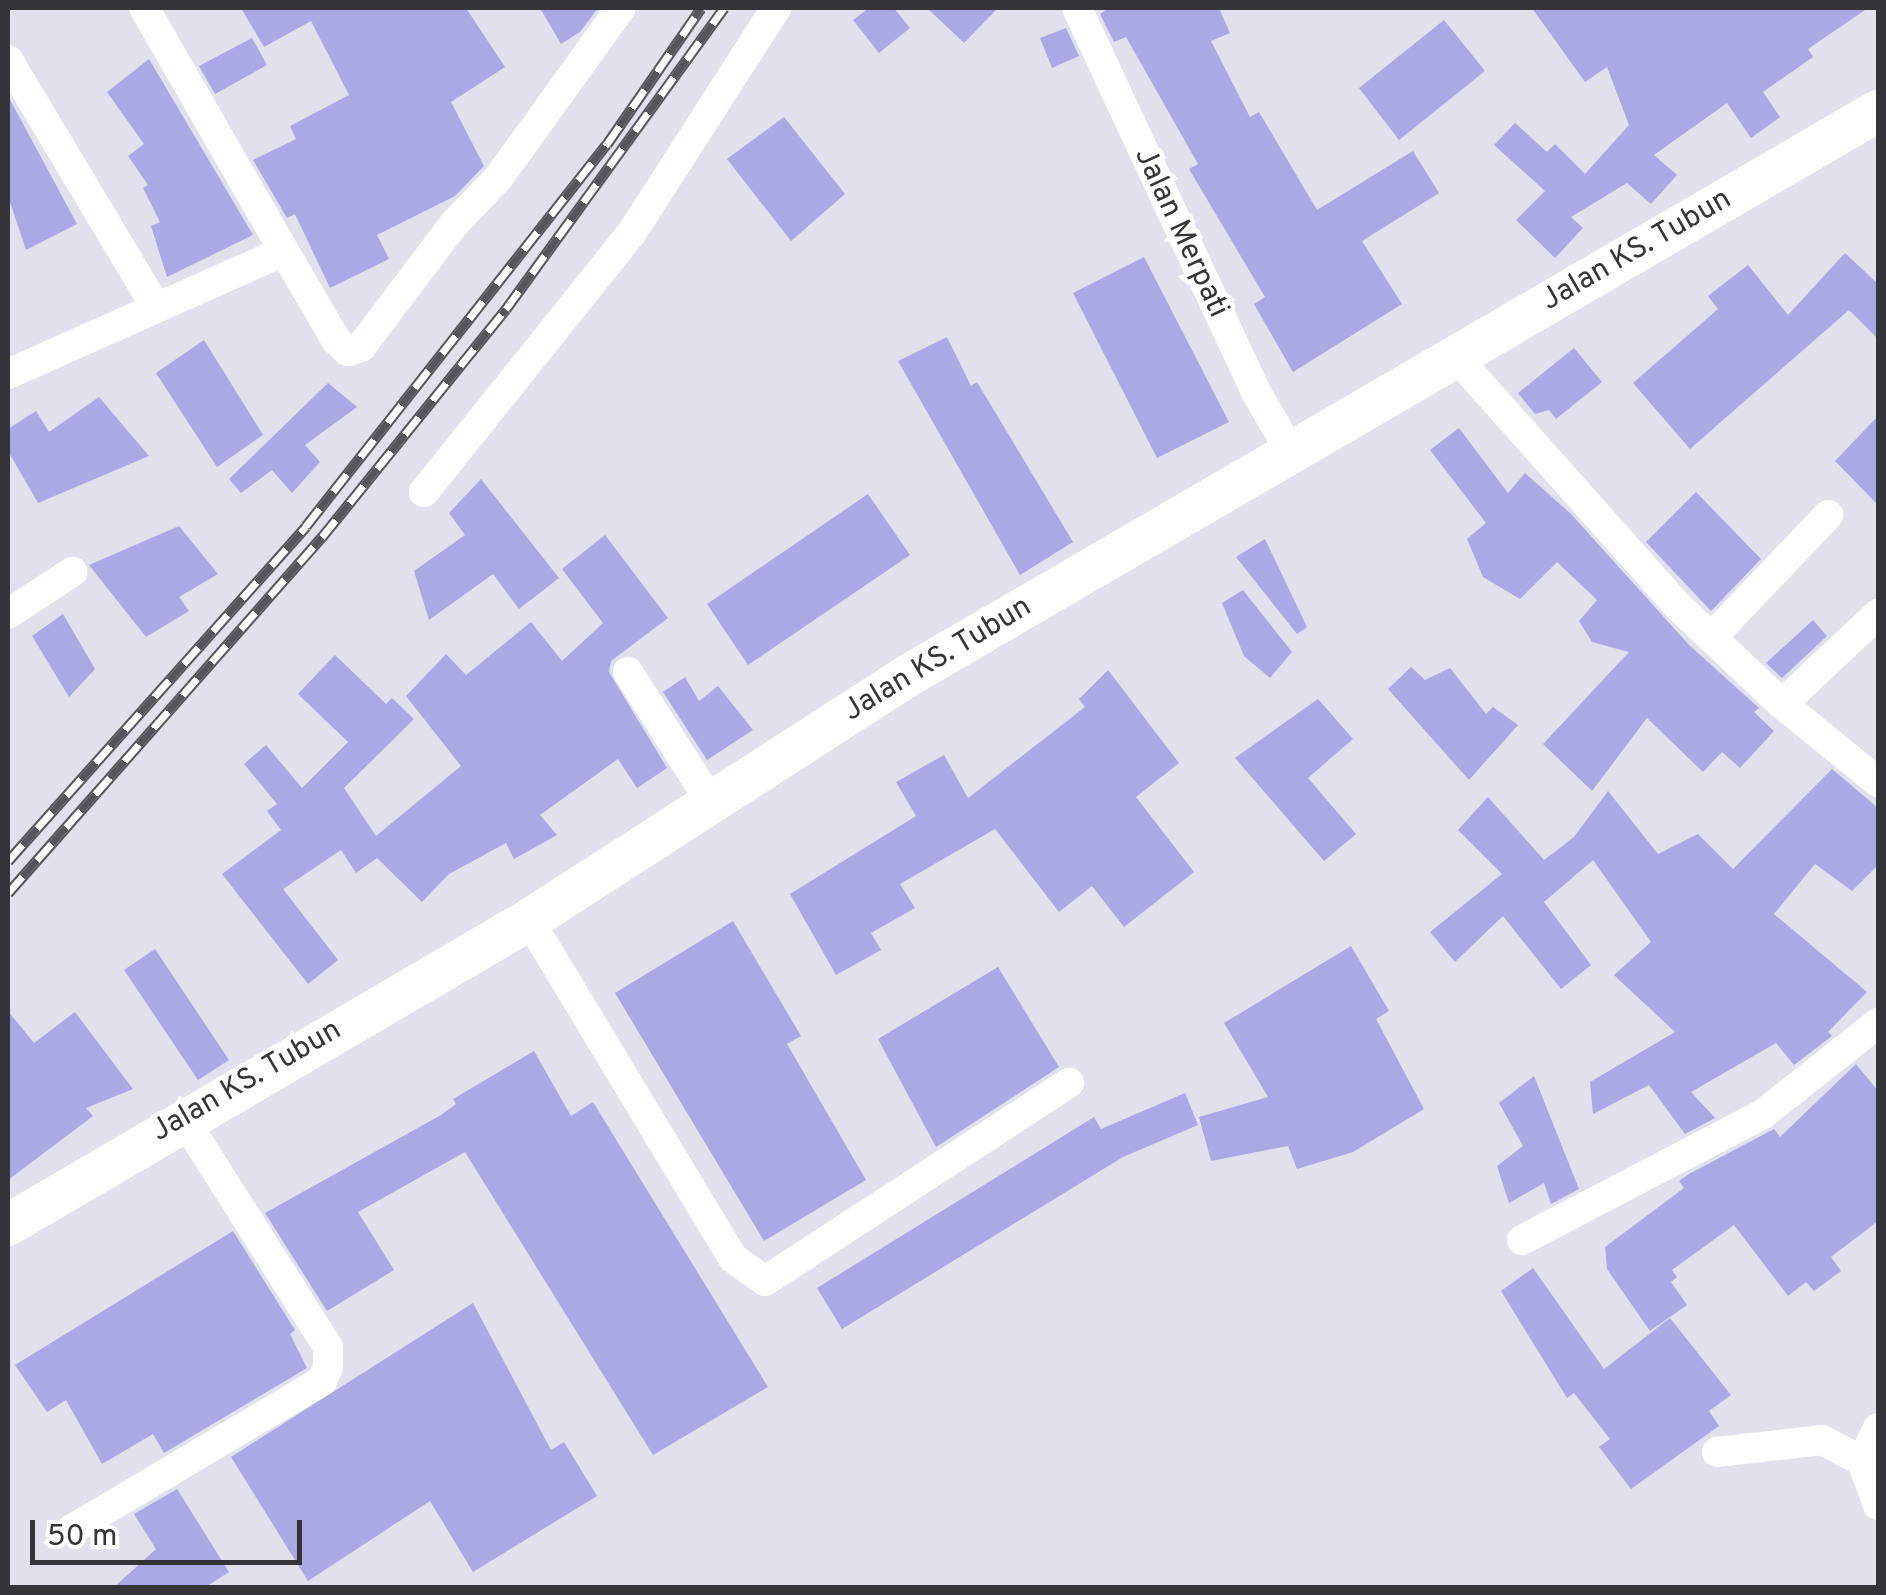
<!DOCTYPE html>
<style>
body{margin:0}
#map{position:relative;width:1886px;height:1595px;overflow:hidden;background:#e1e1ed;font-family:Overpass,sans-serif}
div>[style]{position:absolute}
.building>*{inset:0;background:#aaa8e5}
.street>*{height:30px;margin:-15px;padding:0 15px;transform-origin:15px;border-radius:15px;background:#fff}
.secondary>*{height:42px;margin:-21px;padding:0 21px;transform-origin:21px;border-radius:21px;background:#fff}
.rail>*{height:11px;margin-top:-5.5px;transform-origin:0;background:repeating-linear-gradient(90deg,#fff 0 22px,#55555b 0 44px);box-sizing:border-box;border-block:2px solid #55555b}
span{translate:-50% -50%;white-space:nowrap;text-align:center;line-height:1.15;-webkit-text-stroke:9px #fff;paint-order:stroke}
.street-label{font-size:30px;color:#353539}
.frame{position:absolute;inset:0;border:10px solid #353539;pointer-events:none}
.scale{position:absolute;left:30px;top:1520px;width:272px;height:45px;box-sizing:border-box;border:5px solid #353539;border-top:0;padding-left:12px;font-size:30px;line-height:35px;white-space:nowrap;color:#353539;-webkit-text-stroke:8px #fff;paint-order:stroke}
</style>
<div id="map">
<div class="building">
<div style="clip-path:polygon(241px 8px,466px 8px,505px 67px,451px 102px,484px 166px,455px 196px,377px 235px,389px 259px,330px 288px,295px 214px,287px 218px,253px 160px,296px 139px,290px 126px,349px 95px,311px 21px,264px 47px)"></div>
<div style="clip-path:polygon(540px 8px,598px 8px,580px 32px,561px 44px)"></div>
<div style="clip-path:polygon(869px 8px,894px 8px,910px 28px,879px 53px,853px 20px)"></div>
<div style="clip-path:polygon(927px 8px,998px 8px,964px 43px)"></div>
<div style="clip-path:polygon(1109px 8px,1219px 8px,1230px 33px,1211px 41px,1250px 117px,1259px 112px,1317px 210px,1413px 151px,1439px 193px,1362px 241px,1402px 304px,1293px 372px,1254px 304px,1265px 297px,1189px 169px,1198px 164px,1126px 37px,1114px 42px,1100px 14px)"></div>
<div style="clip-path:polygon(1532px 8px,1868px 8px,1808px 49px,1813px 57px,1763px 92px,1780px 117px,1751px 138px,1727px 103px,1654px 155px,1677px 175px,1651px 204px,1627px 183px,1571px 217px,1583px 228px,1555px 258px,1516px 220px,1545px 191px,1494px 145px,1515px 123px,1547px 152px,1555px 144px,1585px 174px,1629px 125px,1607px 67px,1585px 82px)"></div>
<div style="clip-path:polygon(1444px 20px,1485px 71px,1399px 140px,1359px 88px)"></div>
<div style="clip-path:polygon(1066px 28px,1079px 56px,1052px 68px,1040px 38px)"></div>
<div style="clip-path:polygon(252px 38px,267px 65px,215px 94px,199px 66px)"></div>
<div style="clip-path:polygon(149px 59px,253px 235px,167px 277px,151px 226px,160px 222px,143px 188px,148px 185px,128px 156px,144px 144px,107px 92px)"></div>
<div style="clip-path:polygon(8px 96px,77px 224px,26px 250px,8px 196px)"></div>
<div style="clip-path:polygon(784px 117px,845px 194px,791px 241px,727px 159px)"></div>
<div style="clip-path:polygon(1845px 253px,1878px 284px,1878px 339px,1849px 310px,1690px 449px,1633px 383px,1718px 309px,1708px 296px,1748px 265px,1788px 315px)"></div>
<div style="clip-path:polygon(1144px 257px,1229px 422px,1157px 458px,1073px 293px)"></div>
<div style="clip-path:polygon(947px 337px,971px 386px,977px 382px,1073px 542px,1020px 575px,898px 361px)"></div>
<div style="clip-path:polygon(204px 340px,263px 435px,217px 467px,156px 373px)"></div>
<div style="clip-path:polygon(1574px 348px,1602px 382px,1556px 419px,1549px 410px,1535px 414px,1518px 393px)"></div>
<div style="clip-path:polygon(328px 383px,357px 407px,305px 445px,320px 462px,292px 493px,272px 470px,241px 493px,229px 479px)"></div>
<div style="clip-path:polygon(99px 397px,149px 456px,38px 503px,8px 451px,8px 429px,36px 411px,49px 432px)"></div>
<div style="clip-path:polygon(1878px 416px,1878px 505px,1835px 461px)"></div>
<div style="clip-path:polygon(1459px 428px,1508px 493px,1525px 473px,1571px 514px,1689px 645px,1759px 708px,1754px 712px,1774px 731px,1740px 768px,1722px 752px,1703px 772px,1647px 718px,1592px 791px,1543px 744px,1629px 652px,1592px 642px,1579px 621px,1597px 600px,1557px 562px,1520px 599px,1483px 577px,1467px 539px,1486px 523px,1430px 450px)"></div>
<div style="clip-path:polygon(481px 479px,559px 578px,519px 609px,493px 574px,429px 620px,414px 571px,465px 535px,449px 513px)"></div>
<div style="clip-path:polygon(1696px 492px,1761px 559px,1711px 611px,1646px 542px)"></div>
<div style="clip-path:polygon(868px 494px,910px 555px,748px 665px,707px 604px)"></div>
<div style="clip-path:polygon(179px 526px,218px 574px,179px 597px,189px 611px,146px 637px,89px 565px)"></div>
<div style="clip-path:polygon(605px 535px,668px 618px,611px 661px,609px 672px,667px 768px,637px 788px,618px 759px,540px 815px,557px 835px,514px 859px,506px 843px,449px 874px,422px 902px,377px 858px,356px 873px,341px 850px,283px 889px,338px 960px,308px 984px,222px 874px,281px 830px,267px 811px,277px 804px,244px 764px,266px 745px,302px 788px,348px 742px,298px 694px,335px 655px,386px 704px,392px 698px,414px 719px,344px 788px,376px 836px,461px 766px,406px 696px,446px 654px,466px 675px,531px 622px,562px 661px,603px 623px,562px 569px)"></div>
<div style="clip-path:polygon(1265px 539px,1307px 627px,1297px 634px,1236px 557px)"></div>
<div style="clip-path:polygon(1243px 590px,1292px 652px,1270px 678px,1244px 656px,1222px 603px)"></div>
<div style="clip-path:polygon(63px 614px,95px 669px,69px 697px,32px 636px)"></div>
<div style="clip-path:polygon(1813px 620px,1827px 636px,1782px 678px,1766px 663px)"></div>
<div style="clip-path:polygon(1411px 667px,1425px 680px,1450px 668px,1486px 714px,1493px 707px,1518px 725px,1469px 780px,1388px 689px)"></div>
<div style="clip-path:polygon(1108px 670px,1179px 763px,1136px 797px,1194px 872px,1124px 927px,1092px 886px,1059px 912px,995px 829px,900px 884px,915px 908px,871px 933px,881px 950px,836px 975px,790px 894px,916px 816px,896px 782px,944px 755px,968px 798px,1085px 707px,1079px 699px)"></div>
<div style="clip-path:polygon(685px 677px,699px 701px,718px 686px,753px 730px,707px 760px,663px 692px)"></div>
<div style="clip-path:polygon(1318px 699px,1353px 739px,1308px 778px,1356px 834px,1324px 861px,1235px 758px)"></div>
<div style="clip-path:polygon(1832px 769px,1878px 808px,1878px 865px,1852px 891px,1815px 864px,1774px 914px,1867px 992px,1828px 1032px,1832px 1036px,1794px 1065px,1776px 1043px,1691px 1092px,1715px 1118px,1685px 1134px,1649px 1085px,1593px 1114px,1590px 1082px,1675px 1032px,1614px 975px,1651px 942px,1593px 860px,1544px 902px,1591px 965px,1561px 989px,1503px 916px,1455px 962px,1430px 932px,1502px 874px,1458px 830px,1488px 797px,1544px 860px,1574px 837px,1608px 791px,1658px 854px,1698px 834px,1733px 869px)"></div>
<div style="clip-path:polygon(733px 921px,801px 1036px,787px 1044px,866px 1180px,764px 1241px,615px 993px)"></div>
<div style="clip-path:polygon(1351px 946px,1389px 1011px,1376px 1019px,1424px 1109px,1353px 1152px,1297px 1169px,1288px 1146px,1211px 1161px,1199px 1117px,1268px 1097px,1224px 1023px)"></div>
<div style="clip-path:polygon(155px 949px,229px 1060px,198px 1080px,124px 970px)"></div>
<div style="clip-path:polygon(998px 967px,1059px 1067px,936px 1147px,878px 1039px)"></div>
<div style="clip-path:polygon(8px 1011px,34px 1043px,75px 1012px,133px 1089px,86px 1108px,93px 1116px,8px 1180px)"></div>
<div style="clip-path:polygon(534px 1051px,571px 1116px,593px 1102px,768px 1387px,653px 1455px,465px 1152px,358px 1212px,394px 1270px,327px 1311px,265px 1213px,441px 1115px,456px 1104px,453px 1099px)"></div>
<div style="clip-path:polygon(1856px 1064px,1878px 1091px,1878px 1221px,1831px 1257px,1841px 1271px,1814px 1291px,1806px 1282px,1788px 1296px,1734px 1225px,1672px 1270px,1677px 1277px,1671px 1282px,1687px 1305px,1650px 1331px,1607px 1269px,1605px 1247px,1684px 1188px,1679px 1181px,1689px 1174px,1774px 1129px,1780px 1137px)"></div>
<div style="clip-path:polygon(1534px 1076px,1579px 1189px,1551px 1204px,1544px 1183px,1509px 1203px,1497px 1166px,1523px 1146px,1499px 1103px)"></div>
<div style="clip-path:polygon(1185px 1093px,1198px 1125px,1123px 1157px,842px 1329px,817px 1288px,1094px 1117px,1101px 1129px)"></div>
<div style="clip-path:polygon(233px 1231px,295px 1330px,290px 1334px,307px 1368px,164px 1453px,153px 1434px,102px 1464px,66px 1400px,47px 1412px,15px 1365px)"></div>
<div style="clip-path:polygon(1533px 1268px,1604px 1369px,1670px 1318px,1731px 1395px,1709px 1411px,1719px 1426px,1631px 1489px,1599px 1447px,1610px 1439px,1574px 1393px,1567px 1398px,1501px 1291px)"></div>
<div style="clip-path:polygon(473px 1303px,551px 1450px,564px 1442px,597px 1496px,473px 1572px,430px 1501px,308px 1581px,231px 1457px)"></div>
<div style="clip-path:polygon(177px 1489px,229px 1572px,204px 1588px,113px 1588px,156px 1549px,134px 1514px)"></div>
</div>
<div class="street">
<div style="left:1077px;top:8px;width:424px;rotate:65deg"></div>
<div style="left:1256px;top:392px;width:72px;rotate:59.9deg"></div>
<div style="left:8px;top:60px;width:288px;rotate:59.1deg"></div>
<div style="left:284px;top:251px;width:103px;rotate:59.7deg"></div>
<div style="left:336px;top:340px;width:16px;rotate:43deg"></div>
<div style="left:348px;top:351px;width:14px;rotate:-17deg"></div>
<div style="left:361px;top:347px;width:154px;rotate:-52.9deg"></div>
<div style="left:454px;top:224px;width:65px;rotate:-46.2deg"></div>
<div style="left:499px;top:177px;width:208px;rotate:-54.2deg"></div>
<div style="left:1456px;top:357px;width:336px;rotate:48.3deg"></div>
<div style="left:1680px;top:608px;width:140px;rotate:43.3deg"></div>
<div style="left:1782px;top:704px;width:124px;rotate:39.1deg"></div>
<div style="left:8px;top:374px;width:302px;rotate:-24deg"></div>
<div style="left:284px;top:251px;width:280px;rotate:-119.9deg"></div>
<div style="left:424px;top:492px;width:331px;rotate:-51.3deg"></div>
<div style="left:631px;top:234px;width:269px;rotate:-57.3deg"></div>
<div style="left:8px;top:614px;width:77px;rotate:-33.3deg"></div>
<div style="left:1711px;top:638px;width:170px;rotate:-46.4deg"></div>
<div style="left:628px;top:672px;width:151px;rotate:57.5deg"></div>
<div style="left:1782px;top:704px;width:132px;rotate:-43.2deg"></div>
<div style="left:529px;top:920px;width:395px;rotate:58.9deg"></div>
<div style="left:733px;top:1258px;width:39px;rotate:36deg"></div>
<div style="left:765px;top:1281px;width:363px;rotate:-33.1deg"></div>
<div style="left:1522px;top:1240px;width:272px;rotate:-27.6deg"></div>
<div style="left:1763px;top:1114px;width:147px;rotate:-38.4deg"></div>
<div style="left:1878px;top:1428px;width:37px;rotate:116deg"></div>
<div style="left:1862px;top:1461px;width:47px;rotate:70deg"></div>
<div style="left:1717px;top:1452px;width:106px;rotate:-6.5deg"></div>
<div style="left:1822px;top:1440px;width:45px;rotate:27.7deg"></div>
<div style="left:71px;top:1530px;width:292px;rotate:-30.7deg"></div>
<div style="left:322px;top:1381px;width:15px;rotate:-67deg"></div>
<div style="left:328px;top:1367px;width:20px;rotate:-90deg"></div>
<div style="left:328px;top:1347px;width:271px;rotate:-122.3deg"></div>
</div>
<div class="secondary">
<div style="left:8px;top:1225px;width:604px;rotate:-30.35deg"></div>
<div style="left:529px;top:920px;width:446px;rotate:-32.8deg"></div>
<div style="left:904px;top:678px;width:1127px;rotate:-30.21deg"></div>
</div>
<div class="rail">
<div style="left:8px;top:861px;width:448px;rotate:-48.3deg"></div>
<div style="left:306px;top:526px;width:486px;rotate:-51.8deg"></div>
<div style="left:607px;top:144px;width:165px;rotate:-55.3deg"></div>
<div style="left:8px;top:893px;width:475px;rotate:-48.6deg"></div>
<div style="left:322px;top:537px;width:293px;rotate:-51.1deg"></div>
<div style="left:506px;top:309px;width:372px;rotate:-54.1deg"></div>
</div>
<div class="street-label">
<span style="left:1180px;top:233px;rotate:65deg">Jalan Merpati</span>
<span style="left:1637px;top:251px;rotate:-30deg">Jalan KS. Tubun</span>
<span style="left:938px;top:660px;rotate:-31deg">Jalan KS. Tubun</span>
<span style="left:247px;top:1082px;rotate:-30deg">Jalan KS. Tubun</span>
</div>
<div class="frame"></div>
<div class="scale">50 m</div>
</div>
